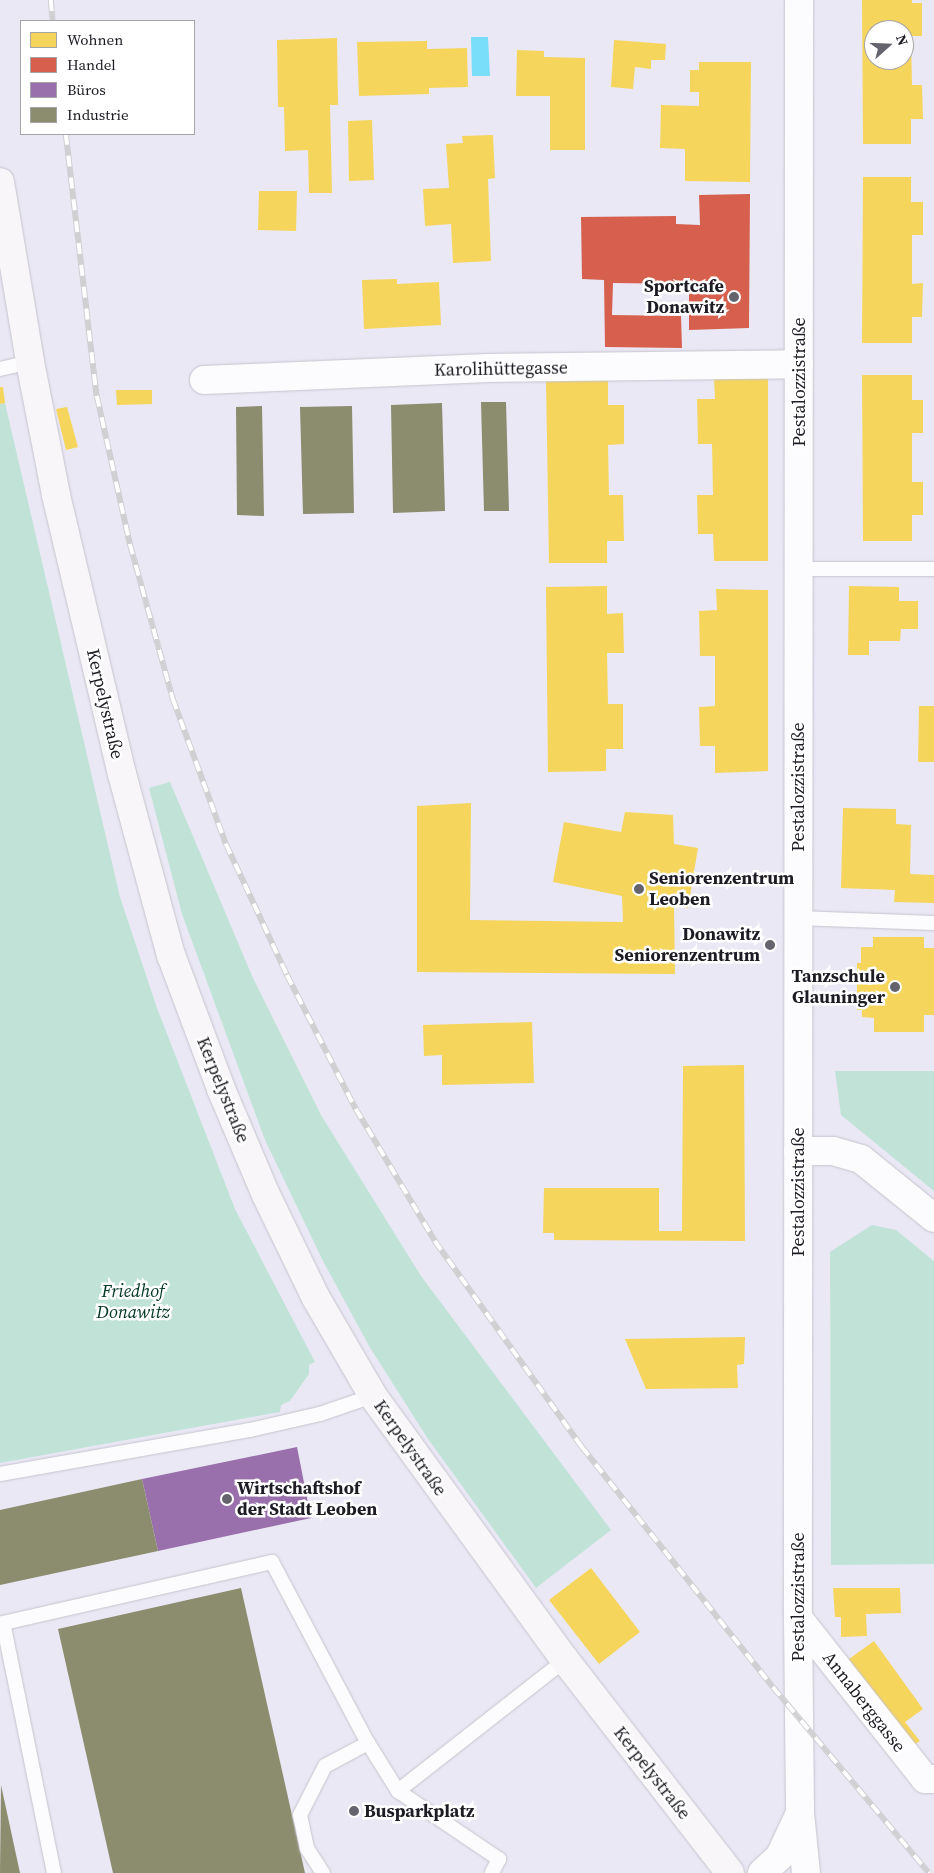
<!DOCTYPE html>
<meta charset="utf-8">
<style>
body{margin:0}
#map{position:relative;width:934px;height:1873px;overflow:hidden;background:#eae8f5;font-family:"Source Serif 4",serif}
div>[style]{position:absolute}
.green>*{inset:0;background:#c1e3d7}
.water>*{inset:0;background:#79def9}
.homes>*{inset:0;background:#f6d55c}
.shops>*{inset:0;background:#d6604d}
.offices>*{inset:0;background:#9970ab}
.industry>*{inset:0;background:#8c8c6e}
.roads{filter:drop-shadow(0 0 1px #c5c4cd) drop-shadow(0 0 1px #c5c4cd)}
.service>*{height:14px;margin:-7px;padding:0 7px;transform-origin:7px;border-radius:7px;background:#fcfcfe}
.minor>*{height:28px;margin:-14px;padding:0 14px;transform-origin:14px;border-radius:14px;background:#fcfcfe}
.tertiary>*{height:28px;margin:-14px;padding:0 14px;transform-origin:14px;border-radius:14px;background:#fcfcfe}
.secondary>*{height:28px;margin:-14px;padding:0 14px;transform-origin:14px;border-radius:14px;background:#f8f6f8}
.rail>*{height:5.5px;margin-top:-2.75px;transform-origin:0;background:repeating-linear-gradient(90deg,#fff 0 11px,#d0cfd2 0 22px);box-sizing:border-box;border-block:1px solid #d0cfd2}
.dots>*{width:14px;height:14px;translate:-50% -50%;box-sizing:border-box;border:2px solid #fff;border-radius:50%}
span{translate:-50% -50%;white-space:nowrap;text-align:center;line-height:1.15;-webkit-text-stroke:5px #fff;paint-order:stroke}
.poi-label{font-size:18px;color:#1d1c24;font-weight:700}
.right{translate:-100% -50%;text-align:right}
.left{translate:0 -50%;text-align:left}
.street-label{font-size:18px;color:#1d1c24}
.park-label{font-size:18px;color:#023724;font-style:italic}
.legend{position:absolute;left:20px;top:20px;width:175px;height:115px;box-sizing:border-box;background:#fff;border:1px solid #a5a4a7;margin:0;padding:6px 9px;list-style:none;font-size:15px;color:#1d1c24}
.legend li{display:flex;align-items:center;gap:10px;height:25px}
.legend b{width:25px;border:1px solid #a5a4a7}
.north{position:absolute;left:864px;top:20px;width:50px;height:50px;box-sizing:border-box;background:#fff;border:1px solid #a5a4a7;border-radius:50%;rotate:70deg;font-size:14px;font-weight:700;line-height:20px;text-align:center;color:#1d1c24}
.north::after{content:'';display:block;margin:auto;width:18px;height:22px;background:#65636d;clip-path:polygon(50% 0,100% 100%,50% 72%,0 100%)}
</style>
<div id="map">
<div class="green">
<div style="clip-path:polygon(5px 403px,120px 897px,157px 1008px,235px 1209px,315px 1362px,309px 1365px,309px 1374px,290px 1401px,281px 1405px,280px 1412px,0 1463px,0 404px)"></div>
<div style="clip-path:polygon(170px 782px,253px 978px,321px 1115px,421px 1276px,611px 1530px,536px 1588px,428px 1439px,369px 1346px,323px 1261px,265px 1140px,182px 914px,149px 788px)"></div>
<div style="clip-path:polygon(835px 1071px,934px 1071px,934px 1191px,841px 1115px)"></div>
<div style="clip-path:polygon(872px 1225px,896px 1230px,934px 1261px,934px 1564px,831px 1565px,830px 1252px)"></div>
</div>
<div class="water">
<div style="clip-path:polygon(471px 37px,488px 37px,490px 76px,472px 76px)"></div>
</div>
<div class="homes">
<div style="clip-path:polygon(evenodd,862px 0,912px 0,912px 3px,922px 3px,922px 36px,911px 36px,912px 85px,922px 85px,923px 119px,911px 119px,911px 144px,863px 144px,862px 0,874px 30px,904px 30px,904px 60px,874px 60px,874px 30px)"></div>
<div style="clip-path:polygon(337px 38px,338px 105px,330px 105px,332px 193px,309px 193px,308px 150px,285px 151px,284px 107px,278px 107px,277px 40px)"></div>
<div style="clip-path:polygon(614px 40px,666px 44px,665px 60px,651px 60px,651px 69px,635px 67px,633px 89px,611px 87px)"></div>
<div style="clip-path:polygon(427px 41px,427px 49px,467px 48px,468px 87px,429px 88px,429px 94px,359px 96px,357px 42px)"></div>
<div style="clip-path:polygon(517px 50px,544px 51px,544px 57px,585px 58px,585px 150px,550px 150px,550px 96px,516px 96px)"></div>
<div style="clip-path:polygon(699px 62px,751px 62px,750px 182px,685px 181px,685px 149px,660px 148px,661px 105px,699px 106px,699px 92px,690px 92px,690px 70px,699px 70px)"></div>
<div style="clip-path:polygon(372px 120px,374px 180px,349px 181px,348px 121px)"></div>
<div style="clip-path:polygon(493px 135px,495px 178px,488px 179px,491px 261px,453px 263px,451px 224px,425px 226px,423px 189px,449px 188px,446px 144px,463px 143px,462px 136px)"></div>
<div style="clip-path:polygon(863px 177px,911px 177px,911px 202px,923px 202px,923px 235px,912px 235px,912px 284px,923px 283px,922px 317px,912px 317px,912px 343px,862px 343px)"></div>
<div style="clip-path:polygon(259px 191px,297px 191px,296px 231px,258px 230px)"></div>
<div style="clip-path:polygon(397px 279px,397px 284px,439px 282px,441px 325px,364px 329px,362px 280px)"></div>
<div style="clip-path:polygon(862px 375px,912px 375px,912px 400px,923px 400px,923px 433px,912px 433px,912px 482px,923px 482px,923px 515px,912px 515px,912px 541px,863px 541px)"></div>
<div style="clip-path:polygon(714px 377px,768px 377px,768px 561px,714px 561px,713px 534px,698px 534px,697px 495px,713px 495px,712px 444px,698px 444px,697px 399px,715px 399px)"></div>
<div style="clip-path:polygon(608px 378px,608px 405px,624px 405px,624px 444px,608px 445px,609px 495px,623px 495px,624px 541px,607px 541px,607px 563px,549px 563px,546px 379px)"></div>
<div style="clip-path:polygon(0 387px,3px 387px,5px 403px,0 404px)"></div>
<div style="clip-path:polygon(116px 390px,152px 390px,152px 404px,117px 405px)"></div>
<div style="clip-path:polygon(67px 407px,78px 447px,66px 450px,56px 409px)"></div>
<div style="clip-path:polygon(607px 586px,607px 614px,623px 613px,624px 653px,607px 653px,608px 704px,623px 704px,623px 749px,606px 749px,606px 771px,548px 772px,546px 587px)"></div>
<div style="clip-path:polygon(849px 586px,899px 587px,899px 601px,918px 601px,918px 629px,901px 629px,900px 641px,869px 641px,869px 655px,848px 655px)"></div>
<div style="clip-path:polygon(716px 589px,768px 590px,768px 771px,715px 773px,715px 746px,700px 746px,699px 707px,715px 706px,715px 656px,700px 656px,699px 611px,717px 610px)"></div>
<div style="clip-path:polygon(919px 706px,934px 706px,934px 762px,918px 762px)"></div>
<div style="clip-path:polygon(471px 803px,470px 920px,623px 922px,622px 896px,553px 882px,564px 822px,621px 832px,625px 812px,673px 815px,674px 844px,698px 848px,688px 908px,674px 905px,675px 974px,417px 972px,417px 806px)"></div>
<div style="clip-path:polygon(843px 808px,896px 809px,896px 824px,911px 825px,910px 874px,934px 875px,934px 903px,894px 902px,895px 890px,841px 888px)"></div>
<div style="clip-path:polygon(873px 937px,924px 937px,924px 948px,934px 948px,934px 1015px,924px 1015px,924px 1032px,874px 1032px,874px 1018px,862px 1017px,862px 1010px,857px 1010px,857px 963px,861px 963px,861px 947px,873px 947px)"></div>
<div style="clip-path:polygon(532px 1022px,534px 1083px,442px 1085px,442px 1055px,424px 1056px,423px 1025px)"></div>
<div style="clip-path:polygon(744px 1065px,745px 1241px,554px 1240px,554px 1233px,543px 1233px,544px 1188px,659px 1188px,659px 1231px,682px 1231px,683px 1066px)"></div>
<div style="clip-path:polygon(745px 1337px,744px 1364px,737px 1365px,738px 1388px,646px 1389px,625px 1339px)"></div>
<div style="clip-path:polygon(591px 1568px,640px 1632px,599px 1664px,549px 1600px)"></div>
<div style="clip-path:polygon(833px 1588px,900px 1588px,901px 1613px,866px 1614px,867px 1636px,841px 1637px,841px 1617px,835px 1617px)"></div>
<div style="clip-path:polygon(874px 1641px,923px 1709px,905px 1722px,920px 1741px,909px 1748px,845px 1662px)"></div>
</div>
<div class="shops">
<div style="clip-path:polygon(750px 194px,749px 328px,689px 330px,689px 284px,613px 283px,612px 315px,681px 316px,682px 348px,605px 347px,604px 280px,582px 279px,581px 217px,676px 216px,676px 224px,700px 225px,699px 195px)"></div>
</div>
<div class="offices">
<div style="clip-path:polygon(297px 1447px,311px 1518px,158px 1551px,142px 1479px)"></div>
</div>
<div class="industry">
<div style="clip-path:polygon(481px 402px,506px 402px,509px 511px,484px 511px)"></div>
<div style="clip-path:polygon(442px 403px,445px 511px,393px 513px,391px 405px)"></div>
<div style="clip-path:polygon(262px 406px,264px 516px,237px 515px,236px 407px)"></div>
<div style="clip-path:polygon(352px 406px,354px 513px,303px 514px,300px 407px)"></div>
<div style="clip-path:polygon(142px 1479px,158px 1551px,0 1585px,0 1510px)"></div>
<div style="clip-path:polygon(241px 1588px,305px 1873px,113px 1873px,58px 1629px)"></div>
<div style="clip-path:polygon(1px 1785px,20px 1873px,0 1873px)"></div>
</div>
<div class="roads">
<div class="service">
<div style="left:0;top:369px;width:31px;rotate:-13deg"></div>
<div style="left:799px;top:569px;width:135px"></div>
<div style="left:797px;top:918px;width:137px;rotate:2.1deg"></div>
<div style="left:0;top:1474px;width:254px;rotate:-10deg"></div>
<div style="left:250px;top:1430px;width:72px;rotate:-12.9deg"></div>
<div style="left:320px;top:1414px;width:56px;rotate:-18.8deg"></div>
<div style="left:398px;top:1791px;width:212px;rotate:-38.1deg"></div>
<div style="left:54px;top:1873px;width:255px;rotate:-101.5deg"></div>
<div style="left:3px;top:1623px;width:276px;rotate:-12.8deg"></div>
<div style="left:272px;top:1562px;width:205px;rotate:62.1deg"></div>
<div style="left:368px;top:1743px;width:57px;rotate:58deg"></div>
<div style="left:398px;top:1791px;width:122px;rotate:34deg"></div>
<div style="left:499px;top:1859px;width:16px;rotate:117deg"></div>
<div style="left:323px;top:1873px;width:30px;rotate:-123deg"></div>
<div style="left:307px;top:1848px;width:34px;rotate:-102deg"></div>
<div style="left:300px;top:1815px;width:55px;rotate:-63deg"></div>
<div style="left:325px;top:1766px;width:49px;rotate:-28.1deg"></div>
</div>
<div class="minor">
<div style="left:204px;top:380px;width:284px;rotate:-2.4deg"></div>
<div style="left:488px;top:368px;width:311px;rotate:-0.7deg"></div>
<div style="left:798px;top:1618px;width:205px;rotate:51.7deg"></div>
<div style="left:925px;top:1779px;width:9px"></div>
</div>
<div class="tertiary">
<div style="left:799px;top:0;width:1618px;rotate:90.04deg"></div>
<div style="left:798px;top:1618px;width:195px;rotate:89.4deg"></div>
<div style="left:800px;top:1813px;width:60px;rotate:84.3deg"></div>
<div style="left:798px;top:1151px;width:35px"></div>
<div style="left:833px;top:1151px;width:29px;rotate:16deg"></div>
<div style="left:861px;top:1159px;width:94px;rotate:38.9deg"></div>
<div style="left:762px;top:1873px;width:25px;rotate:-43deg"></div>
<div style="left:780px;top:1856px;width:47px;rotate:-65.1deg"></div>
</div>
<div class="secondary">
<div style="left:0;top:182px;width:182px;rotate:80.5deg"></div>
<div style="left:30px;top:362px;width:136px;rotate:78.9deg"></div>
<div style="left:56px;top:495px;width:287px;rotate:76.7deg"></div>
<div style="left:122px;top:774px;width:188px;rotate:74.9deg"></div>
<div style="left:171px;top:955px;width:143px;rotate:69.5deg"></div>
<div style="left:221px;top:1089px;width:115px;rotate:67deg"></div>
<div style="left:266px;top:1195px;width:114px;rotate:64.1deg"></div>
<div style="left:316px;top:1298px;width:113px;rotate:59.8deg"></div>
<div style="left:373px;top:1396px;width:326px;rotate:54deg"></div>
<div style="left:565px;top:1660px;width:269px;rotate:52.2deg"></div>
</div>
</div>
<div class="rail">
<div style="left:51px;top:0;width:21px;rotate:85deg"></div>
<div style="left:66px;top:134px;width:264px;rotate:83.3deg"></div>
<div style="left:97px;top:396px;width:152px;rotate:77.4deg"></div>
<div style="left:130px;top:544px;width:161px;rotate:74.5deg"></div>
<div style="left:173px;top:699px;width:154px;rotate:69.9deg"></div>
<div style="left:226px;top:844px;width:145px;rotate:65deg"></div>
<div style="left:287px;top:975px;width:151px;rotate:62.8deg"></div>
<div style="left:356px;top:1109px;width:154px;rotate:59.1deg"></div>
<div style="left:435px;top:1241px;width:253px;rotate:54.5deg"></div>
<div style="left:582px;top:1447px;width:307px;rotate:51.5deg"></div>
<div style="left:773px;top:1687px;width:243px;rotate:50deg"></div>
</div>
<div class="dots">
<div style="left:734px;top:297px;background:#65636d"></div>
<div style="left:639px;top:889px;background:#65636d"></div>
<div style="left:770px;top:945px;background:#65636d"></div>
<div style="left:895px;top:987px;background:#65636d"></div>
<div style="left:227px;top:1499px;background:#65636d"></div>
<div style="left:354px;top:1811px;background:#65636d"></div>
</div>
<div class="poi-label">
<span class="right" style="left:724px;top:297px">Sportcafe<br>Donawitz</span>
<span class="left" style="left:649px;top:889px">Seniorenzentrum<br>Leoben</span>
<span class="right" style="left:760px;top:945px">Donawitz<br>Seniorenzentrum</span>
<span class="right" style="left:885px;top:987px">Tanzschule<br>Glauninger</span>
<span class="left" style="left:237px;top:1499px">Wirtschaftshof<br>der Stadt Leoben</span>
<span class="left" style="left:364px;top:1811px">Busparkplatz</span>
</div>
<div class="street-label">
<span style="left:501px;top:369px;rotate:-1deg">Karolihüttegasse</span>
<span style="left:799px;top:382px;rotate:-90deg">Pestalozzistraße</span>
<span style="left:105px;top:704px;rotate:77deg">Kerpelystraße</span>
<span style="left:798px;top:787px;rotate:-90deg">Pestalozzistraße</span>
<span style="left:223px;top:1090px;rotate:68deg">Kerpelystraße</span>
<span style="left:798px;top:1192px;rotate:-90deg">Pestalozzistraße</span>
<span style="left:410px;top:1448px;rotate:55deg">Kerpelystraße</span>
<span style="left:798px;top:1597px;rotate:-90deg">Pestalozzistraße</span>
<span style="left:864px;top:1702px;rotate:52deg">Annaberggasse</span>
<span style="left:652px;top:1773px;rotate:52deg">Kerpelystraße</span>
</div>
<div class="park-label">
<span style="left:133px;top:1302px">Friedhof<br>Donawitz</span>
</div>
<ul class="legend">
<li><b style="height:14px;background:#f6d55c"></b>Wohnen</li>
<li><b style="height:14px;background:#d6604d"></b>Handel</li>
<li><b style="height:14px;background:#9970ab"></b>Büros</li>
<li><b style="height:14px;background:#8c8c6e"></b>Industrie</li>
</ul>
<div class="north">N</div>
</div>
